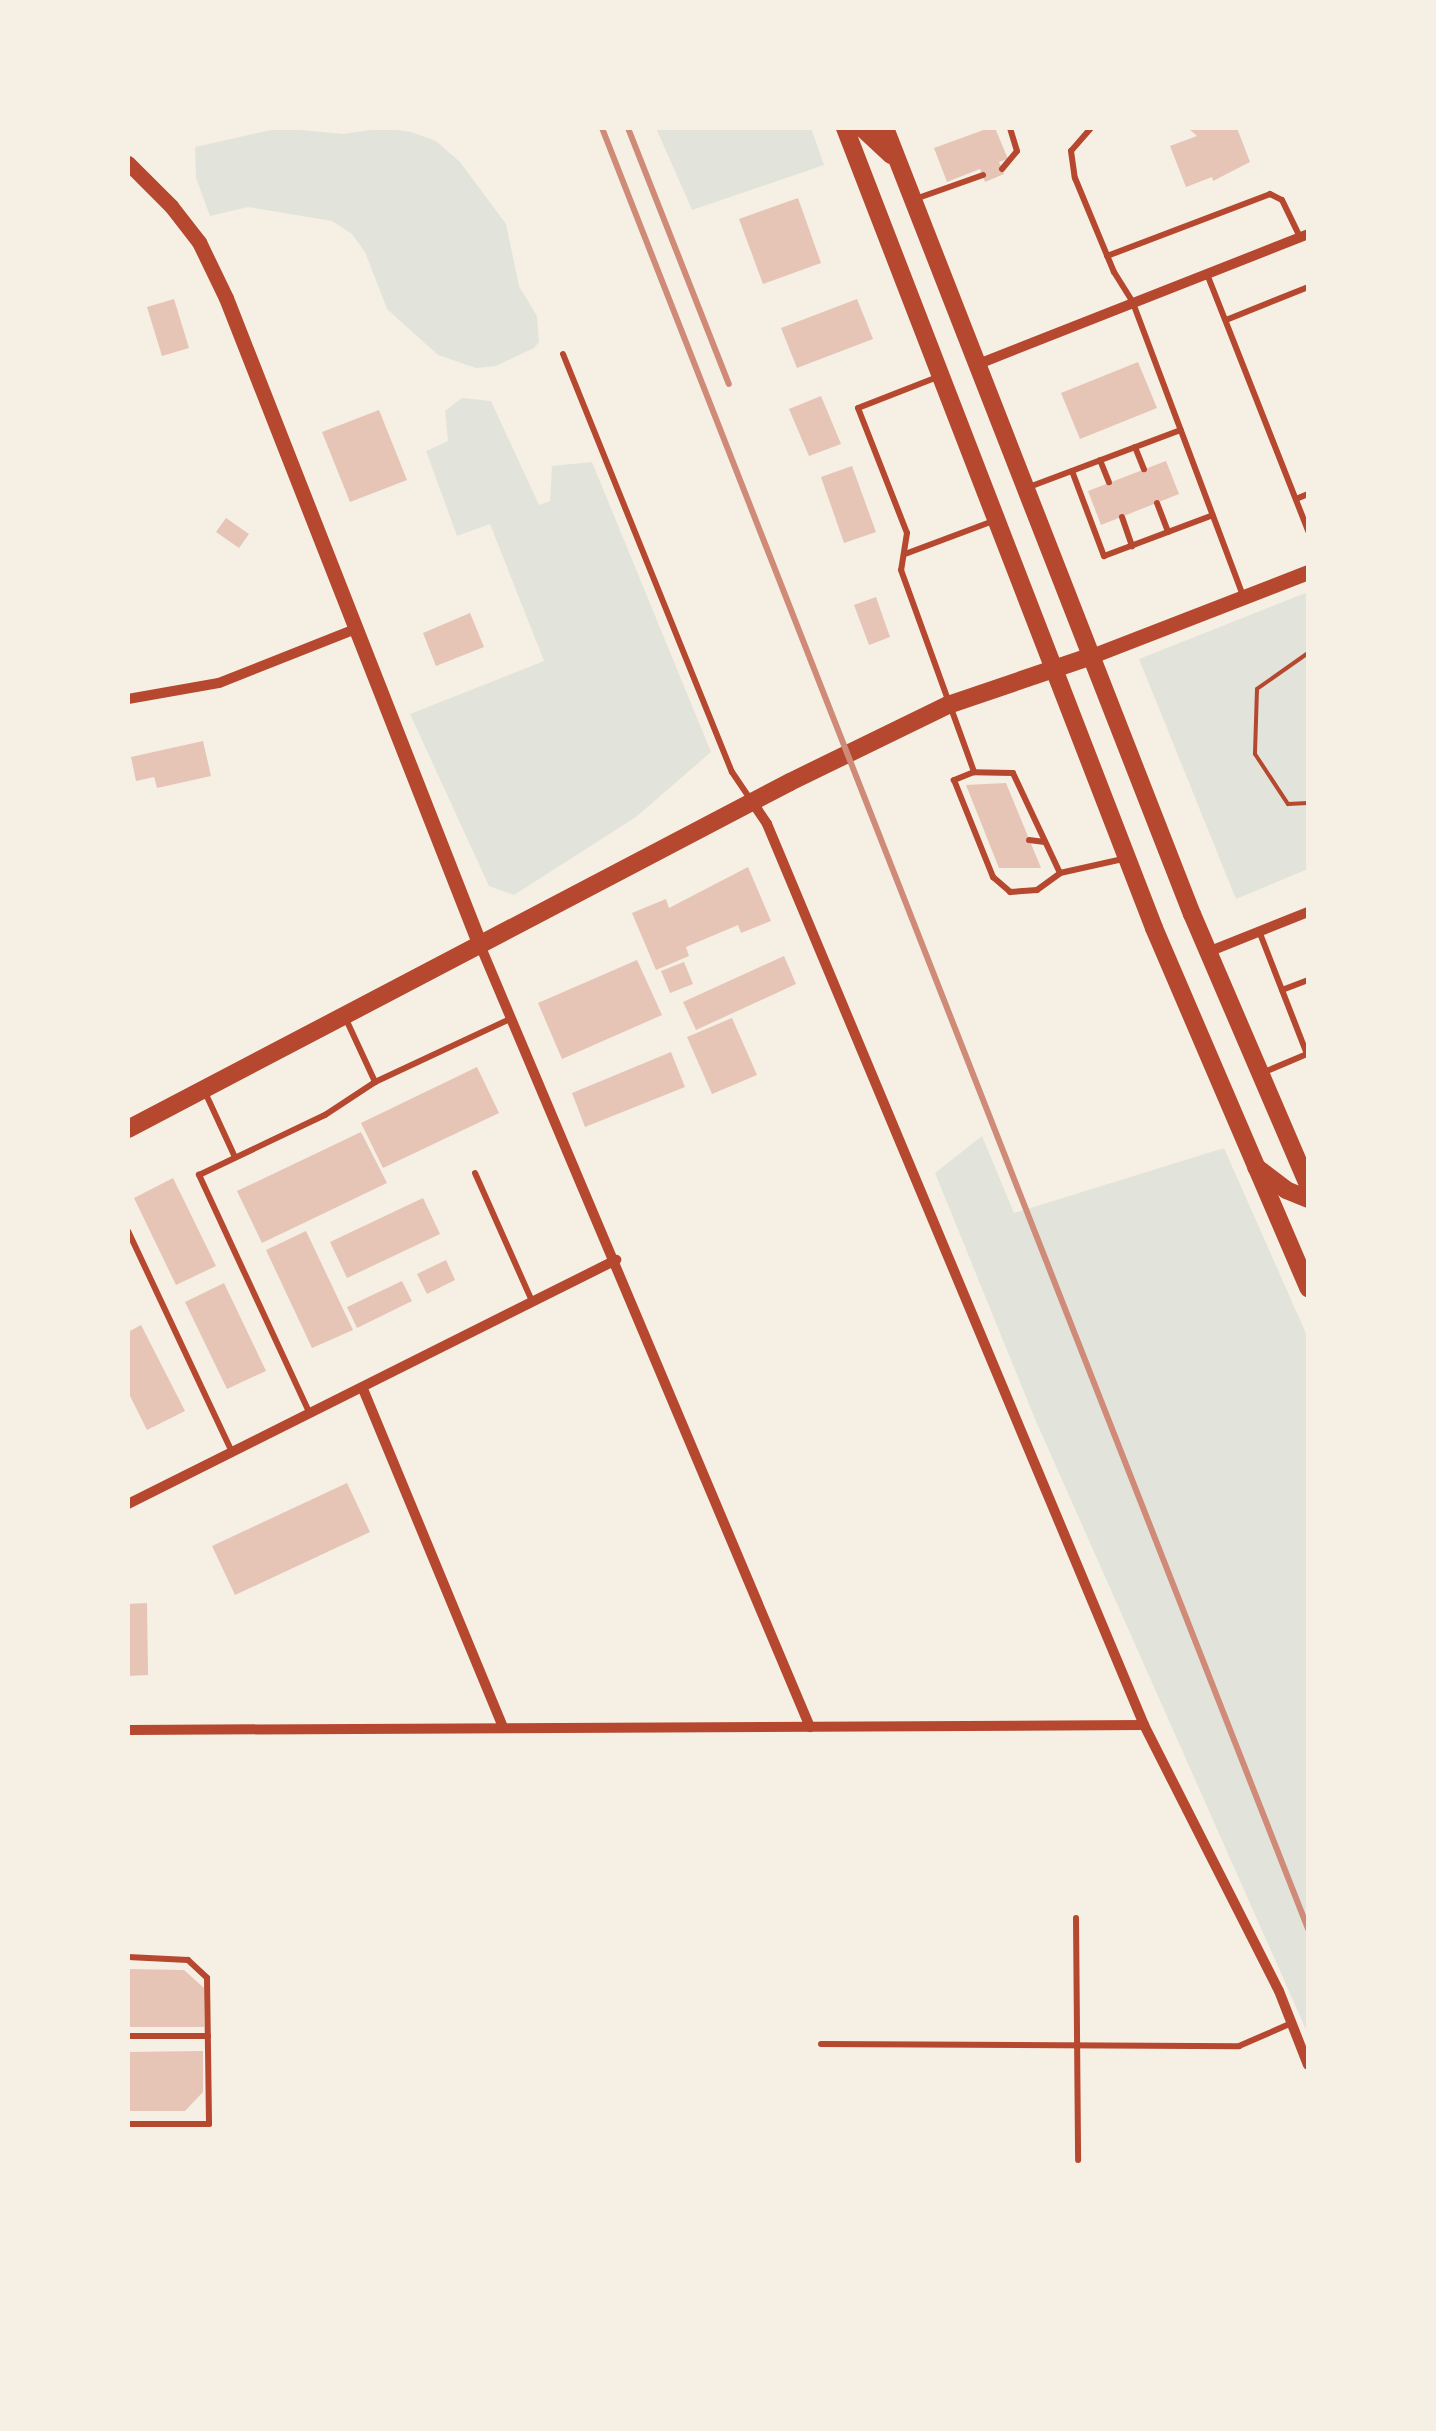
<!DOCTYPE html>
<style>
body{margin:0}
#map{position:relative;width:1436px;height:2431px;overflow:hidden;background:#f6efe4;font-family:"Times New Roman",serif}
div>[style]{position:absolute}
.green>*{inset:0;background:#e2e4dc}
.building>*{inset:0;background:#e6c5b7}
.path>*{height:4px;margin:-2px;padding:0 2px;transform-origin:2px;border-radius:2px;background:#b5482f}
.service>*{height:6px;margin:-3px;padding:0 3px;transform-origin:3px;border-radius:3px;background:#b5482f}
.minor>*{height:10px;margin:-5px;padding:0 5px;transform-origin:5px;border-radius:5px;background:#b5482f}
.tertiary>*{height:15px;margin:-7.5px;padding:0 7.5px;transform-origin:7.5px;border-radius:7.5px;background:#b5482f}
.secondary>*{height:18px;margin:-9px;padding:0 9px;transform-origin:9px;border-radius:9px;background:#b5482f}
.primary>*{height:18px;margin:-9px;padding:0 9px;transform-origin:9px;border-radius:9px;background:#b5482f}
.rail>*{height:6px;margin:-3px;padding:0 3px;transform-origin:3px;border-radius:3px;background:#cf8b77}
span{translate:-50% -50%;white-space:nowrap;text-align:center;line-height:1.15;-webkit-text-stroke:8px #f6efe4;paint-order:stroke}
.frame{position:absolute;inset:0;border:130px solid #f6efe4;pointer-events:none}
</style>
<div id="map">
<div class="green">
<div style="clip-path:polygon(280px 128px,343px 134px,383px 128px,411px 132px,436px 141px,460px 162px,506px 224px,519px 286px,537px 316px,539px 342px,534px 348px,496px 366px,476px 368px,438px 355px,387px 309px,365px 252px,352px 234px,332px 221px,248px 207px,210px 216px,196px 178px,195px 147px)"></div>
<div style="clip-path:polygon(656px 128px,811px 128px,824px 165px,692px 210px)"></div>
<div style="clip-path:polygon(462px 398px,491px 401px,539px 505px,550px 501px,552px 466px,592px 462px,711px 752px,636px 817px,514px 895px,489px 886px,410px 714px,544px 661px,490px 524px,457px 536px,426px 451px,448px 441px,445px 411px)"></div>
<div style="clip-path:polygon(1308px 592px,1308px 869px,1236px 899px,1139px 659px)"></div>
<div style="clip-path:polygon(982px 1136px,1014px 1213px,1224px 1148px,1308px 1338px,1308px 2034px,1035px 1419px,935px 1173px)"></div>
</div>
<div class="building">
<div style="clip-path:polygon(989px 128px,995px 128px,1008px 159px,999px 162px,1004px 174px,985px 182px,980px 169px,947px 182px,934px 148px)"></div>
<div style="clip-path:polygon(1188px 128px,1237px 128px,1250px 162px,1213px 181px,1212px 177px,1186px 187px,1170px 146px,1197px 136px)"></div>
<div style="clip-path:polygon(798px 198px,821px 263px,763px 284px,739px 219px)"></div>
<div style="clip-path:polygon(174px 299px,189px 348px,162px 356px,147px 307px)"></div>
<div style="clip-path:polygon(857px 299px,873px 339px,797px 368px,781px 328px)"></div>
<div style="clip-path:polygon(1138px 362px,1157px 408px,1080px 439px,1061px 393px)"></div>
<div style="clip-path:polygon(821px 396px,841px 444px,809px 456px,789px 409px)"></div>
<div style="clip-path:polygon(379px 410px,407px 480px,350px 502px,322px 432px)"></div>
<div style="clip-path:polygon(1166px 461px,1179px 494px,1101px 525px,1088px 491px)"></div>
<div style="clip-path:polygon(852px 466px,876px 532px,844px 543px,821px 477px)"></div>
<div style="clip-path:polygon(226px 518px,249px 534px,239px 548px,216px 532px)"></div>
<div style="clip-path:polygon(876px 597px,890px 637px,869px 645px,854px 605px)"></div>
<div style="clip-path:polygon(470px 613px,484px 647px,436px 666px,423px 633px)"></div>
<div style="clip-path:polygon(203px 741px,211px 776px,157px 788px,154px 777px,136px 781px,131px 757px)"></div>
<div style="clip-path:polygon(1006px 783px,1041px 868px,999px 868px,966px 785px)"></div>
<div style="clip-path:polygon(748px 867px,771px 921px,741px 933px,738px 925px,686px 947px,689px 956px,656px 970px,632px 913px,666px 899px,669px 908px)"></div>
<div style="clip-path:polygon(784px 956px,796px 984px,696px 1030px,683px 1002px)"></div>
<div style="clip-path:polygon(637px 960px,662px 1015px,562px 1059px,538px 1003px)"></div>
<div style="clip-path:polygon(684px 962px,693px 984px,670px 993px,661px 971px)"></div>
<div style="clip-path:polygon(732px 1018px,757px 1075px,712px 1094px,687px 1037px)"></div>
<div style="clip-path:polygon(671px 1052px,685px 1087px,585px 1127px,572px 1093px)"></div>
<div style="clip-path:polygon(477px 1067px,499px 1113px,383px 1168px,361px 1123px)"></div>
<div style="clip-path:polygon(361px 1132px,387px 1183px,262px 1243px,237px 1191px)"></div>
<div style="clip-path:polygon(173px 1178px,216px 1266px,176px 1285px,134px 1198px)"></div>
<div style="clip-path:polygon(423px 1198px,440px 1234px,347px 1278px,330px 1242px)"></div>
<div style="clip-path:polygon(306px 1231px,353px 1330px,312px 1348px,266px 1250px)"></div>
<div style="clip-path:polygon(446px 1260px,455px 1280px,427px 1294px,417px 1274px)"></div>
<div style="clip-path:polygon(402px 1281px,412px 1301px,357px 1328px,347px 1307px)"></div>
<div style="clip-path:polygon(224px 1283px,266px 1371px,227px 1389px,185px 1302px)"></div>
<div style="clip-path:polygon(141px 1325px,185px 1411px,147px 1430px,128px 1392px,128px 1332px)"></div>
<div style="clip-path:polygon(347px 1483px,370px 1532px,235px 1595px,212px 1546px)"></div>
<div style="clip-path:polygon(147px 1603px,148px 1675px,128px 1676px,128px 1604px)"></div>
<div style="clip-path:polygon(128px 1969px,184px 1970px,204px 1988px,204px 2027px,128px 2027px)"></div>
<div style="clip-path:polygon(203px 2051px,203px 2092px,185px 2111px,128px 2111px,128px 2052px)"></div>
</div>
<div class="path">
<div style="left:1308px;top:653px;width:62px;rotate:144.8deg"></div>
<div style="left:1257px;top:689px;width:65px;rotate:91.8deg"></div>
<div style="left:1255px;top:754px;width:60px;rotate:56.6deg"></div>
<div style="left:1288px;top:804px;width:20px;rotate:-3deg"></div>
</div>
<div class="service">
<div style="left:1091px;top:128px;width:30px;rotate:131deg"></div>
<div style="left:1071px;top:151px;width:27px;rotate:82deg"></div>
<div style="left:1075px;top:178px;width:102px;rotate:67.5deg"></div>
<div style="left:1114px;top:272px;width:36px;rotate:58deg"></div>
<div style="left:1133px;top:303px;width:313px;rotate:69.4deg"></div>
<div style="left:1002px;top:169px;width:23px;rotate:-50deg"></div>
<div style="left:1017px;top:151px;width:24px;rotate:-107deg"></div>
<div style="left:918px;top:198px;width:69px;rotate:-19.5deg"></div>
<div style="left:1107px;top:256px;width:174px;rotate:-20.8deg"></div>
<div style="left:1270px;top:194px;width:13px;rotate:27deg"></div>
<div style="left:1282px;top:200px;width:41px;rotate:64.1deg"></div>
<div style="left:1207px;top:274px;width:276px;rotate:68.5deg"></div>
<div style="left:1226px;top:320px;width:88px;rotate:-21.9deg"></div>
<div style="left:563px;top:354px;width:451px;rotate:68deg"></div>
<div style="left:732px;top:772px;width:32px;rotate:56deg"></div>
<div style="left:940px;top:376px;width:88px;rotate:158.7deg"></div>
<div style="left:858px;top:408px;width:134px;rotate:68.6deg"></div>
<div style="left:907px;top:533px;width:37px;rotate:99deg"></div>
<div style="left:901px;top:570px;width:215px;rotate:70.1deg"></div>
<div style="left:974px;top:772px;width:22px;rotate:158deg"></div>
<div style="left:954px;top:780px;width:105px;rotate:68.1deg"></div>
<div style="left:993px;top:877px;width:23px;rotate:41deg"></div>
<div style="left:1010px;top:892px;width:27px;rotate:-4deg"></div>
<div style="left:1037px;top:890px;width:29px;rotate:-36deg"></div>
<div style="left:1060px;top:873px;width:110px;rotate:-115.2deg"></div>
<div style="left:1013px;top:773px;width:39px;rotate:-179deg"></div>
<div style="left:1135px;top:447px;width:24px;rotate:68deg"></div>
<div style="left:1100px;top:460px;width:24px;rotate:68deg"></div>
<div style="left:1072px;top:471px;width:91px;rotate:69.4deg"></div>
<div style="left:1104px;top:556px;width:116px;rotate:-20.6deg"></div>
<div style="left:1029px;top:487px;width:162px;rotate:-20.6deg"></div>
<div style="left:1296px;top:499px;width:13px;rotate:-23deg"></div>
<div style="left:1157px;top:503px;width:31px;rotate:69deg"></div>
<div style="left:1122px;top:517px;width:31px;rotate:71deg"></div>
<div style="left:905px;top:554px;width:97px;rotate:-20.5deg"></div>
<div style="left:1029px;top:840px;width:16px;rotate:7deg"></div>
<div style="left:1060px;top:873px;width:69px;rotate:-12.6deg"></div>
<div style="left:1259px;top:931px;width:132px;rotate:68.7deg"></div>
<div style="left:1307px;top:1054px;width:49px;rotate:157.1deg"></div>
<div style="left:1282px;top:990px;width:28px;rotate:-21deg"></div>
<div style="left:345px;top:1017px;width:72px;rotate:65.2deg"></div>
<div style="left:204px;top:1090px;width:74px;rotate:65.2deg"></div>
<div style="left:475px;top:1173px;width:140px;rotate:66deg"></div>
<div style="left:128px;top:1231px;width:244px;rotate:64.8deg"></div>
<div style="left:310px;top:1414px;width:264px;rotate:-114.9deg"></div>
<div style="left:199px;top:1175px;width:140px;rotate:-25.5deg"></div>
<div style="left:325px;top:1115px;width:60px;rotate:-33.4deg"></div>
<div style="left:375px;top:1082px;width:149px;rotate:-25deg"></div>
<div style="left:1076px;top:1918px;width:242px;rotate:89.5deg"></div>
<div style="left:128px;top:1957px;width:60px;rotate:2.9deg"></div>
<div style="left:188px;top:1960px;width:26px;rotate:43deg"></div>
<div style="left:207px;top:1978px;width:146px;rotate:89.2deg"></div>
<div style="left:209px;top:2124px;width:81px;rotate:180deg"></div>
<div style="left:128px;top:2036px;width:80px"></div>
<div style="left:821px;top:2044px;width:418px;rotate:0.3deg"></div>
<div style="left:1239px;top:2046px;width:58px;rotate:-23.5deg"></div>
</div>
<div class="minor">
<div style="left:976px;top:365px;width:357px;rotate:-21.5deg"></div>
<div style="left:128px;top:699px;width:92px;rotate:-10deg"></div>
<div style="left:219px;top:683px;width:144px;rotate:-21.6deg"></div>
<div style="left:753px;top:803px;width:25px;rotate:56deg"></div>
<div style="left:767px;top:824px;width:977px;rotate:67.29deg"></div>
<div style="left:1144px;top:1725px;width:298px;rotate:63.1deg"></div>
<div style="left:1279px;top:1991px;width:79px;rotate:68.6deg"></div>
<div style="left:480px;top:945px;width:849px;rotate:67.12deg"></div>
<div style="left:1208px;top:952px;width:108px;rotate:-21.8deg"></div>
<div style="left:363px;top:1389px;width:364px;rotate:67.5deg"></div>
<div style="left:128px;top:1504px;width:546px;rotate:-26.57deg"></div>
<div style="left:128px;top:1730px;width:1016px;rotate:-0.28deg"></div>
</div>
<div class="tertiary">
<div style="left:128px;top:163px;width:61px;rotate:45deg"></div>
<div style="left:171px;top:206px;width:46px;rotate:52.1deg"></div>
<div style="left:199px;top:242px;width:62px;rotate:64.3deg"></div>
<div style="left:226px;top:298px;width:695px;rotate:68.57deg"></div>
<div style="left:1089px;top:657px;width:235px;rotate:-21.2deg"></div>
</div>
<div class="secondary">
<div style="left:128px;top:1129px;width:747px;rotate:-27.66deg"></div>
<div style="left:790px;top:782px;width:176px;rotate:-26deg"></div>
<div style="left:948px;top:705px;width:149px;rotate:-18.8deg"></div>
</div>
<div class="primary">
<div style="left:845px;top:128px;width:858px;rotate:68.88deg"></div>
<div style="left:1154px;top:928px;width:392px;rotate:66.8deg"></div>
<div style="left:862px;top:128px;width:40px;rotate:43deg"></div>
<div style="left:885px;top:128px;width:844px;rotate:68.67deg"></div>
<div style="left:1192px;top:914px;width:294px;rotate:66.8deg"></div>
<div style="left:1256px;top:1167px;width:38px;rotate:37deg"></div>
<div style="left:1286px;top:1190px;width:24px;rotate:22deg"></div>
</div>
<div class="rail">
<div style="left:602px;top:128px;width:1934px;rotate:68.59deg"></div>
<div style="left:628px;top:128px;width:275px;rotate:68.5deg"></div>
</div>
<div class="frame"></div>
</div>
